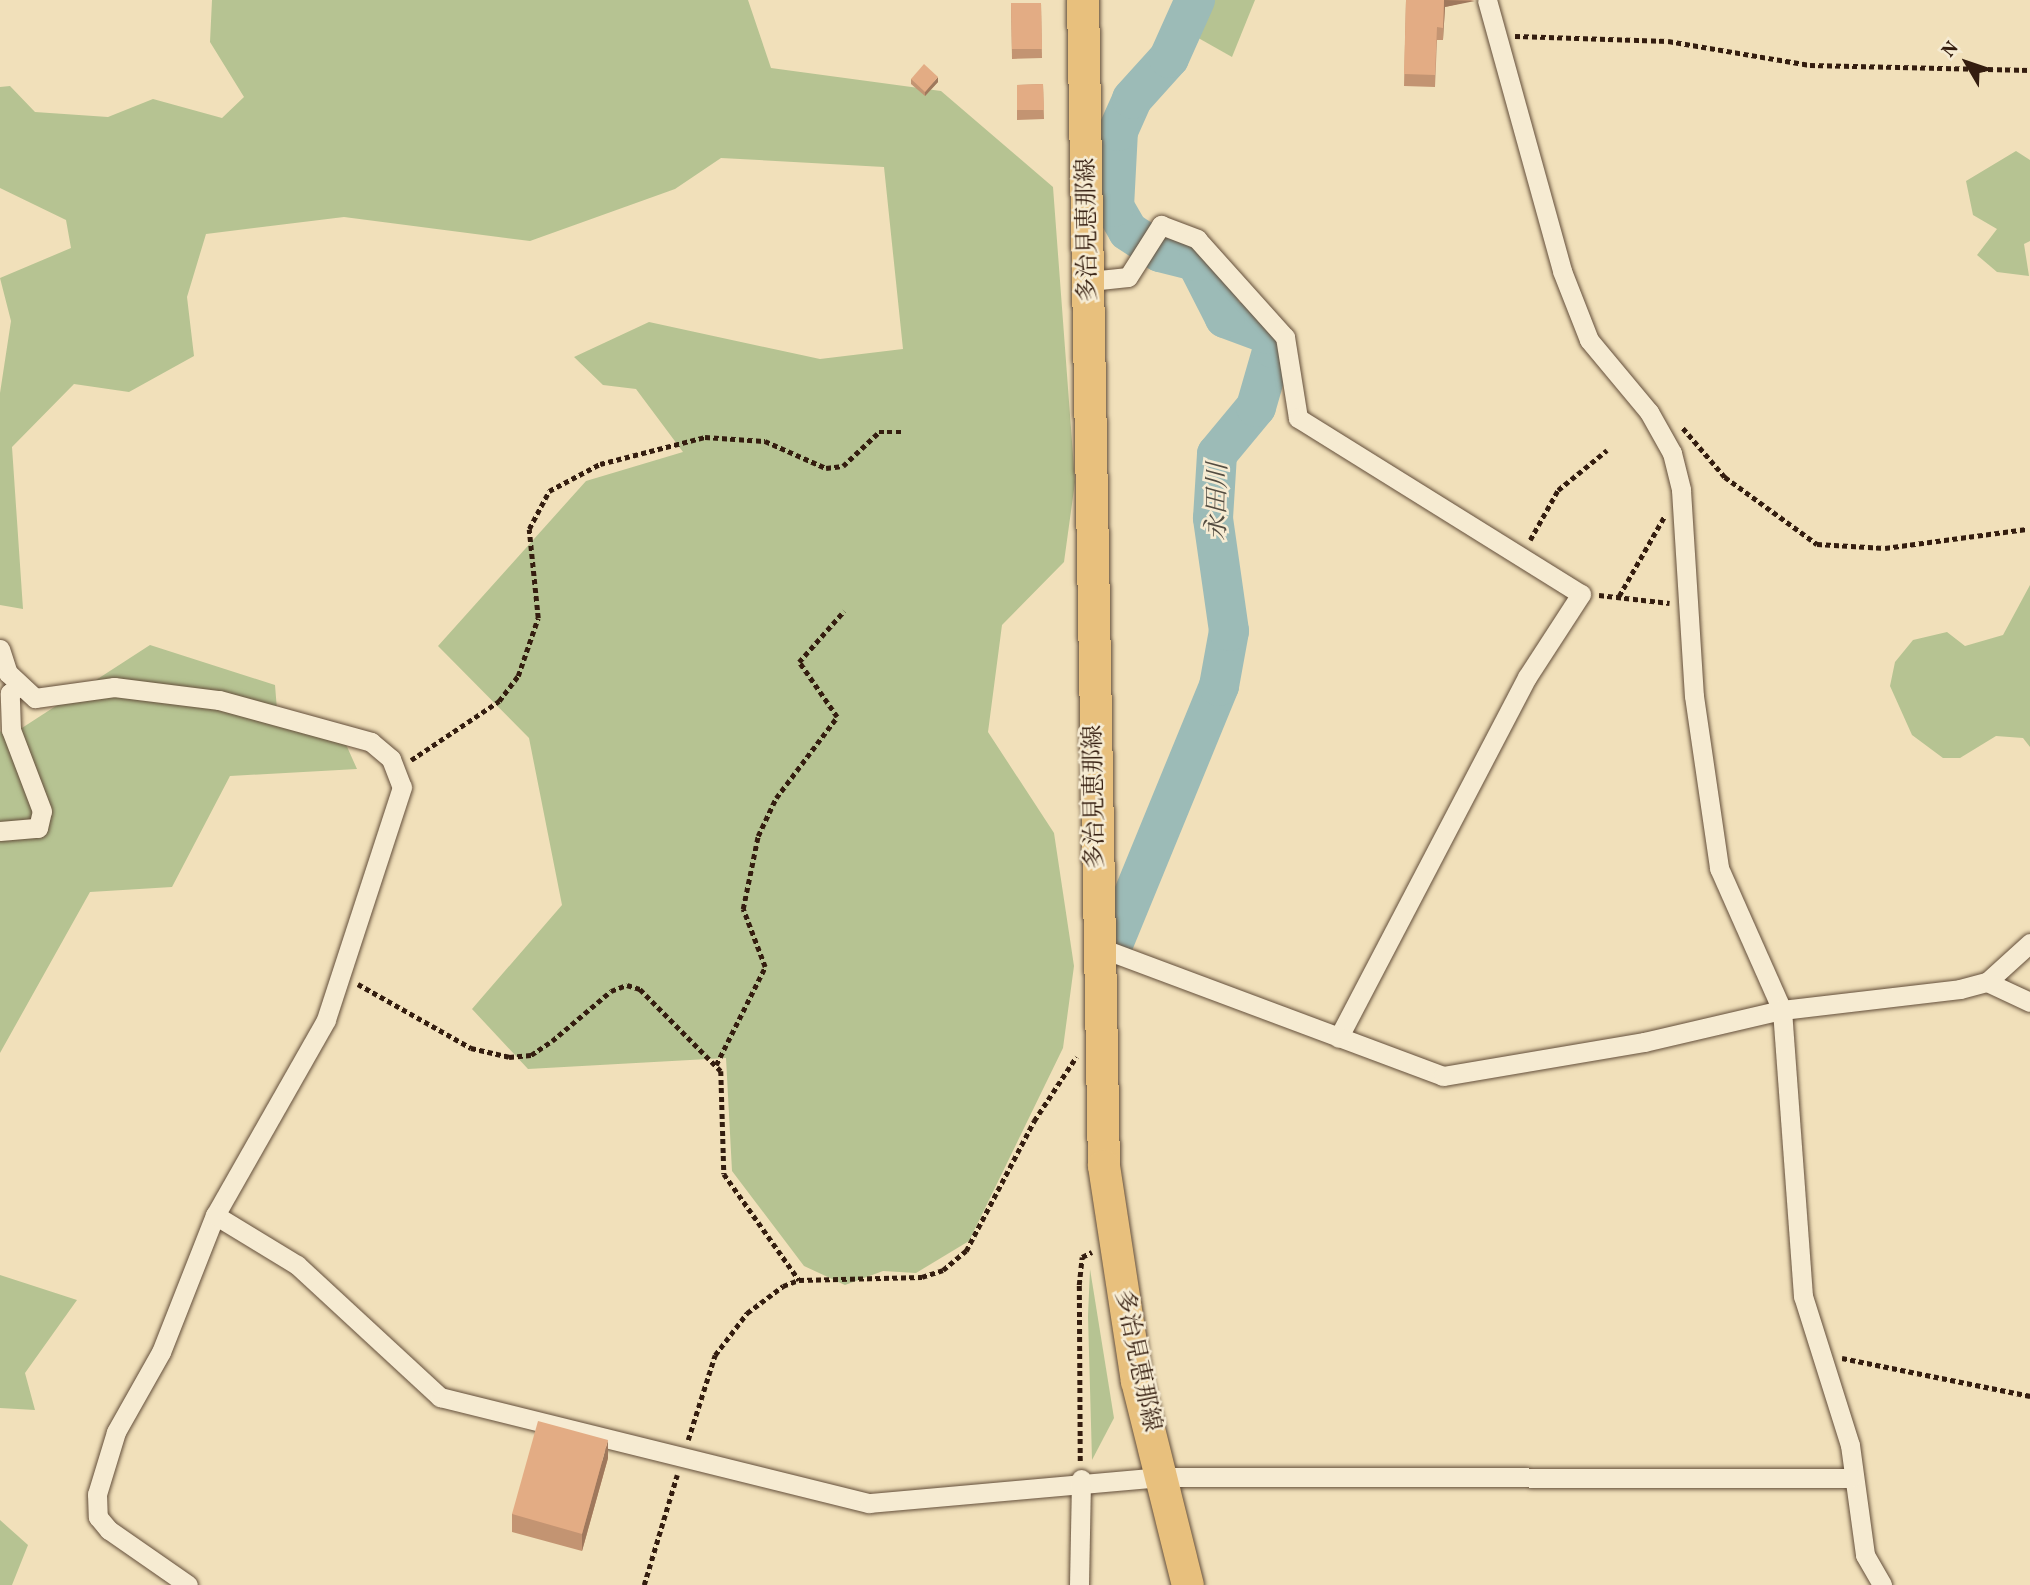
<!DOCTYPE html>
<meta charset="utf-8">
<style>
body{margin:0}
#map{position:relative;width:2030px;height:1585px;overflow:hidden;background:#f1e0ba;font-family:Vollkorn,"Noto Serif JP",serif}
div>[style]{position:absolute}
.green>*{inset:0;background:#b6c392}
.river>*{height:40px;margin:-20px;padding:0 20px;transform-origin:20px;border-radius:20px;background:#9cbbb7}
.path>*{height:4.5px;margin-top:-2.25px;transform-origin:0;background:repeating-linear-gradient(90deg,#341d0f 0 5px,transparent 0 8.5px)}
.roads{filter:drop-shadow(0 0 2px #634e3a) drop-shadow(0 0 2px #634e3a)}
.street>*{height:19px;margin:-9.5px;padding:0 9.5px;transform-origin:9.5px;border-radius:9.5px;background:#f6ebd2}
.primary>*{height:32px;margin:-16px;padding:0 16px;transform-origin:16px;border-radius:16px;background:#e8c07d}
.wall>*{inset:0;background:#c39472}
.shaded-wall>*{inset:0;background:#9f785c}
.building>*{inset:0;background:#e3ac84}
span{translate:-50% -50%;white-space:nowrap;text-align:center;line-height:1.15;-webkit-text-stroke:5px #f6ebd2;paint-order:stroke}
.street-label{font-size:24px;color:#341d0f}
.water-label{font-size:26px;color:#534c41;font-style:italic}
.north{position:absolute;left:1932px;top:28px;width:70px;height:70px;-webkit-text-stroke:5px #f6ebd2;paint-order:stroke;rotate:309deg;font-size:19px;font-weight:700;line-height:28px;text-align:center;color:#341d0f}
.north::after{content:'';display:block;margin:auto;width:24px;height:32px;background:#341d0f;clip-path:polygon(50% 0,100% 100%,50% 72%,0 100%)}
</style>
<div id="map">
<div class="green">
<div style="clip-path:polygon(212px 0,748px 0,771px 68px,941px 91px,1053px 187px,1075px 482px,1064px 562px,1002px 625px,988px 732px,1054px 833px,1074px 966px,1063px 1048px,969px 1241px,916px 1273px,883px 1271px,845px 1285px,804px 1266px,732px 1171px,726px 1058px,528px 1069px,472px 1009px,562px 905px,529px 738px,438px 646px,586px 481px,683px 452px,636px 389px,603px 385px,574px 357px,649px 322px,820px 359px,903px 349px,884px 167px,721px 158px,675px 189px,530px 241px,344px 217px,206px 234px,187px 297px,194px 356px,129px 392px,74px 384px,12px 447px,23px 609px,0 605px,0 393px,11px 321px,0 278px,71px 248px,66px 220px,0 188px,0 87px,10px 86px,35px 112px,108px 117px,153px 99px,222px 118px,244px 97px,210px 42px)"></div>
<div style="clip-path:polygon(1205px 0,1255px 0,1232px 57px,1193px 35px)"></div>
<div style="clip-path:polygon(2016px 151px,2030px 160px,2030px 241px,2024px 244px,2029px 276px,1997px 272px,1977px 255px,1997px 229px,1973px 215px,1966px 181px)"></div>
<div style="clip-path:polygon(2030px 585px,2030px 747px,2023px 738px,1996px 736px,1960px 758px,1943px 758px,1912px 735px,1890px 686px,1895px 662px,1913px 640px,1947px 632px,1965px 646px,2003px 635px)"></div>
<div style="clip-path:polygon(150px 645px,275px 685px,278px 722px,344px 740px,357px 769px,230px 776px,172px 887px,90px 892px,0 1053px,0 731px,8px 737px)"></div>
<div style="clip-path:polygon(1090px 1269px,1114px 1418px,1092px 1460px,1088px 1316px)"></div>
<div style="clip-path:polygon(0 1275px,77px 1300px,25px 1373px,35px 1410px,0 1408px)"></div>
<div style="clip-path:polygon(0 1520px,28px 1545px,12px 1585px,0 1585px)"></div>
</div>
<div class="river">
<div style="left:1114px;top:942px;width:277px;rotate:-67.7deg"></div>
<div style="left:1219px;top:686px;width:56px;rotate:-79.7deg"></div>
<div style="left:1229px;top:631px;width:114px;rotate:-98.1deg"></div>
<div style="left:1213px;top:518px;width:64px;rotate:-86.4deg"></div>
<div style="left:1217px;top:454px;width:61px;rotate:-50.3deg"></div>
<div style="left:1256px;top:407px;width:61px;rotate:-73.9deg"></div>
<div style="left:1273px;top:348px;width:15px;rotate:-110deg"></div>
<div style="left:1268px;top:334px;width:46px;rotate:-159.6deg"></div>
<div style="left:1225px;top:318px;width:64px;rotate:-117deg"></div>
<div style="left:1196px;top:261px;width:37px;rotate:-166deg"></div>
<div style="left:1160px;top:252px;width:38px;rotate:-147deg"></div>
<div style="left:1128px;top:231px;width:28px;rotate:-120deg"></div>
<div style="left:1114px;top:207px;width:76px;rotate:-87deg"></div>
<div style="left:1118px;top:131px;width:35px;rotate:-66deg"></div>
<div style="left:1132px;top:99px;width:55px;rotate:-47.9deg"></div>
<div style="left:1169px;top:58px;width:64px;rotate:-65.9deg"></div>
</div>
<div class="path">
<div style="left:1515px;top:36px;width:153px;rotate:1.9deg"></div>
<div style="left:1668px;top:41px;width:144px;rotate:9.6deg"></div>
<div style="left:1810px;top:65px;width:220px;rotate:1.3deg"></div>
<div style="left:1683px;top:428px;width:65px;rotate:49.4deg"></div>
<div style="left:1725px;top:477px;width:114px;rotate:36.1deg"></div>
<div style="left:1817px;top:544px;width:68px;rotate:3.4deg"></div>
<div style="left:1885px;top:548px;width:143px;rotate:-7.6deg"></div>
<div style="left:1530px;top:540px;width:57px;rotate:-60.8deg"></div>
<div style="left:1558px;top:490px;width:63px;rotate:-39.2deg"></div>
<div style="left:1599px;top:595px;width:71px;rotate:6.4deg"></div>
<div style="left:1619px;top:596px;width:91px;rotate:-60.3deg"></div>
<div style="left:411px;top:760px;width:106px;rotate:-33.8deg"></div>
<div style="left:499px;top:701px;width:31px;rotate:-53deg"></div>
<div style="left:518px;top:676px;width:61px;rotate:-71deg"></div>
<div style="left:538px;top:618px;width:89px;rotate:-95.8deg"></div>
<div style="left:529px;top:529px;width:43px;rotate:-62.2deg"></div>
<div style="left:549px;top:491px;width:58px;rotate:-27.9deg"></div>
<div style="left:600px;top:464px;width:108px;rotate:-14.4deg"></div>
<div style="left:705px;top:437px;width:60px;rotate:3.8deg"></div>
<div style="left:765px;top:441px;width:67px;rotate:23.9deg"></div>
<div style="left:826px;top:468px;width:17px;rotate:-7deg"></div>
<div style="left:843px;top:466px;width:50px;rotate:-43.4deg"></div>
<div style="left:879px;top:432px;width:23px"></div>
<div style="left:358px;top:984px;width:130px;rotate:29.5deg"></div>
<div style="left:471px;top:1048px;width:39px;rotate:13deg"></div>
<div style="left:509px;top:1057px;width:22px;rotate:-5deg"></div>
<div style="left:531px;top:1055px;width:25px;rotate:-34deg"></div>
<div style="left:552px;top:1041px;width:77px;rotate:-40.3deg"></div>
<div style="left:611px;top:991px;width:17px;rotate:-21deg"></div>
<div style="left:627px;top:985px;width:14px;rotate:17deg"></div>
<div style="left:640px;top:989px;width:115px;rotate:45.4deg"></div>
<div style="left:721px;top:1071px;width:103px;rotate:88.3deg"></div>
<div style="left:724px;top:1174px;width:130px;rotate:54.7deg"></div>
<div style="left:716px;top:1065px;width:110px;rotate:-63.4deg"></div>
<div style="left:765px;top:967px;width:62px;rotate:-110.8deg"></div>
<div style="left:743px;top:909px;width:75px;rotate:-78.4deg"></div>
<div style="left:758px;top:836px;width:42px;rotate:-64.7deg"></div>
<div style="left:776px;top:798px;width:101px;rotate:-53deg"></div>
<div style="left:837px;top:717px;width:67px;rotate:-124.6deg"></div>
<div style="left:799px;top:662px;width:68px;rotate:-48.6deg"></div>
<div style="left:1842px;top:1358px;width:192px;rotate:11.4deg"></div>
<div style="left:688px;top:1440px;width:89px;rotate:-72.4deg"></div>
<div style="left:715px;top:1355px;width:53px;rotate:-52.7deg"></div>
<div style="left:747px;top:1313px;width:45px;rotate:-36.9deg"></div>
<div style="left:783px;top:1286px;width:17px;rotate:-21deg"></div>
<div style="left:799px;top:1280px;width:123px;rotate:-1.4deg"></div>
<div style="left:922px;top:1277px;width:22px;rotate:-18deg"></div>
<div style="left:943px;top:1270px;width:30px;rotate:-40deg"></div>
<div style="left:966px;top:1251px;width:147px;rotate:-62.4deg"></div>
<div style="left:1034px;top:1121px;width:77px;rotate:-56.7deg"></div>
<div style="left:1080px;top:1461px;width:176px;rotate:-90.3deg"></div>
<div style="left:1079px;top:1285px;width:28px;rotate:-84deg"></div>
<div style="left:1082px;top:1257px;width:11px;rotate:-27deg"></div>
<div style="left:644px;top:1585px;width:115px;rotate:-73.3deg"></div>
</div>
<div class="roads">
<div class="street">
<div style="left:1487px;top:0;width:281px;rotate:74.5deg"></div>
<div style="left:1562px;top:271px;width:74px;rotate:68.6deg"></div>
<div style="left:1589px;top:340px;width:94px;rotate:50.2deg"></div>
<div style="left:1649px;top:412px;width:47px;rotate:60.7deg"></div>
<div style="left:1672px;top:453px;width:38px;rotate:76deg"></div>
<div style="left:1681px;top:490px;width:206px;rotate:86.4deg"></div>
<div style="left:1694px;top:696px;width:174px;rotate:81.7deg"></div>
<div style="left:1719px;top:868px;width:155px;rotate:66.1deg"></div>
<div style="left:1782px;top:1010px;width:287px;rotate:85.8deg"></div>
<div style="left:1803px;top:1296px;width:156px;rotate:72.5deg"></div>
<div style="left:1850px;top:1445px;width:111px;rotate:82.2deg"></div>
<div style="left:1865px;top:1555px;width:34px;rotate:60deg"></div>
<div style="left:1090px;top:281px;width:38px;rotate:-6deg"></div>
<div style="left:1128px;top:277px;width:62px;rotate:-57.6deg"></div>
<div style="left:1161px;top:225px;width:39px;rotate:21deg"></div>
<div style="left:1197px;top:239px;width:132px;rotate:48.1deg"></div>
<div style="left:1285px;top:337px;width:82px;rotate:80.9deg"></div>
<div style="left:1298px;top:418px;width:333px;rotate:31.9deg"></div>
<div style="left:1581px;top:594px;width:99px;rotate:123deg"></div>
<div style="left:1527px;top:677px;width:407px;rotate:117.6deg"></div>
<div style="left:0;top:649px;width:25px;rotate:72deg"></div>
<div style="left:8px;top:673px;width:37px;rotate:43deg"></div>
<div style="left:35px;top:698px;width:80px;rotate:-7.9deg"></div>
<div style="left:114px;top:687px;width:106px;rotate:7.1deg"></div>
<div style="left:219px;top:700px;width:158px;rotate:15.4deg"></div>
<div style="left:371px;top:742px;width:26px;rotate:40deg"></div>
<div style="left:391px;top:759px;width:30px;rotate:69deg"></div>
<div style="left:402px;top:787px;width:245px;rotate:108.1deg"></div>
<div style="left:326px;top:1020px;width:224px;rotate:119.6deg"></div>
<div style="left:215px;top:1215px;width:147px;rotate:111.5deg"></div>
<div style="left:161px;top:1352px;width:92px;rotate:119.4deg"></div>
<div style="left:116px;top:1432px;width:65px;rotate:107deg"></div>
<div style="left:97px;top:1494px;width:23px;rotate:88deg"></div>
<div style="left:98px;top:1517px;width:17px;rotate:50deg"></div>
<div style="left:109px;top:1530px;width:96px;rotate:34.8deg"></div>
<div style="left:0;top:831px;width:38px;rotate:-5deg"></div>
<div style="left:38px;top:828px;width:17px;rotate:-77deg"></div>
<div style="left:42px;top:811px;width:87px;rotate:-110.9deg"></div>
<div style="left:11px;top:730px;width:37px;rotate:-92deg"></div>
<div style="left:10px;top:693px;width:10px;rotate:-37deg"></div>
<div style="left:1098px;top:947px;width:368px;rotate:20.5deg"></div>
<div style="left:1443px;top:1076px;width:204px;rotate:-9.6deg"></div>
<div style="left:1644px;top:1042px;width:142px;rotate:-13.1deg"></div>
<div style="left:1782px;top:1010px;width:179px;rotate:-6.7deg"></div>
<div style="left:1960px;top:989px;width:28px;rotate:-15deg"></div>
<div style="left:1987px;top:982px;width:58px;rotate:-42.2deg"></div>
<div style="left:1987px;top:982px;width:47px;rotate:24.9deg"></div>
<div style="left:215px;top:1215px;width:96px;rotate:31.4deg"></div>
<div style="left:297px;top:1265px;width:195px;rotate:42.7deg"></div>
<div style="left:440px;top:1397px;width:442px;rotate:13.9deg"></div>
<div style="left:869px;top:1503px;width:295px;rotate:-5.1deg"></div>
<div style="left:1163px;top:1477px;width:688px;rotate:0.08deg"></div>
<div style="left:1079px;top:1585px;width:106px;rotate:-88.9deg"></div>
</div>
<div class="primary">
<div style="left:1083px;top:0;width:1166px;rotate:88.97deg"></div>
<div style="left:1104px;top:1166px;width:218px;rotate:81.3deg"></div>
<div style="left:1137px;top:1381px;width:210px;rotate:76deg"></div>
</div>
</div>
<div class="wall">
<div style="clip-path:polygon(1406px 0,1475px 0,1445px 7px,1443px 40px,1437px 40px,1435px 87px,1404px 86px)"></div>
<div style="clip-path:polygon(1011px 3px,1041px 3px,1042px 58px,1012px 59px)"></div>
<div style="clip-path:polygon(911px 79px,938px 82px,925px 96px,911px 84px)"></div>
<div style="clip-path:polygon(1043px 84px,1044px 119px,1017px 120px,1017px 85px)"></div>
<div style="clip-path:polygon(608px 1458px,582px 1551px,512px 1532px,512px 1514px)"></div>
</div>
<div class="shaded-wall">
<div style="clip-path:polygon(1444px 0,1475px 1px,1445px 7px,1443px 40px)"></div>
<div style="clip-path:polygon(938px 77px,938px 82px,925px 96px,925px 92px)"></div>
<div style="clip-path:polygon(608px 1440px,608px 1458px,582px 1551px,582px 1534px)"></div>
</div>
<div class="building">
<div style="clip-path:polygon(1406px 0,1444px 0,1443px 28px,1437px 27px,1435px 75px,1404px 74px)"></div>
<div style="clip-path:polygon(1011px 3px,1041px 3px,1042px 49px,1012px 49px)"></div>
<div style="clip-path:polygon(924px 64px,938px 77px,925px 92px,911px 79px)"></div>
<div style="clip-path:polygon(1043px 84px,1044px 110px,1017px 110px,1017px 85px)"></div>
<div style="clip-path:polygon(538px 1421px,608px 1440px,582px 1534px,512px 1514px)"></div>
</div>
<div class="street-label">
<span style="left:1089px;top:230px;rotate:-91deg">多治見恵那線</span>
<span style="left:1096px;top:797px;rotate:-91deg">多治見恵那線</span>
<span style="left:1136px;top:1361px;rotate:78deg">多治見恵那線</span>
</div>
<div class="water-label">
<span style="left:1219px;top:502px;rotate:-89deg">永田川</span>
</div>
<div class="north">N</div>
</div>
